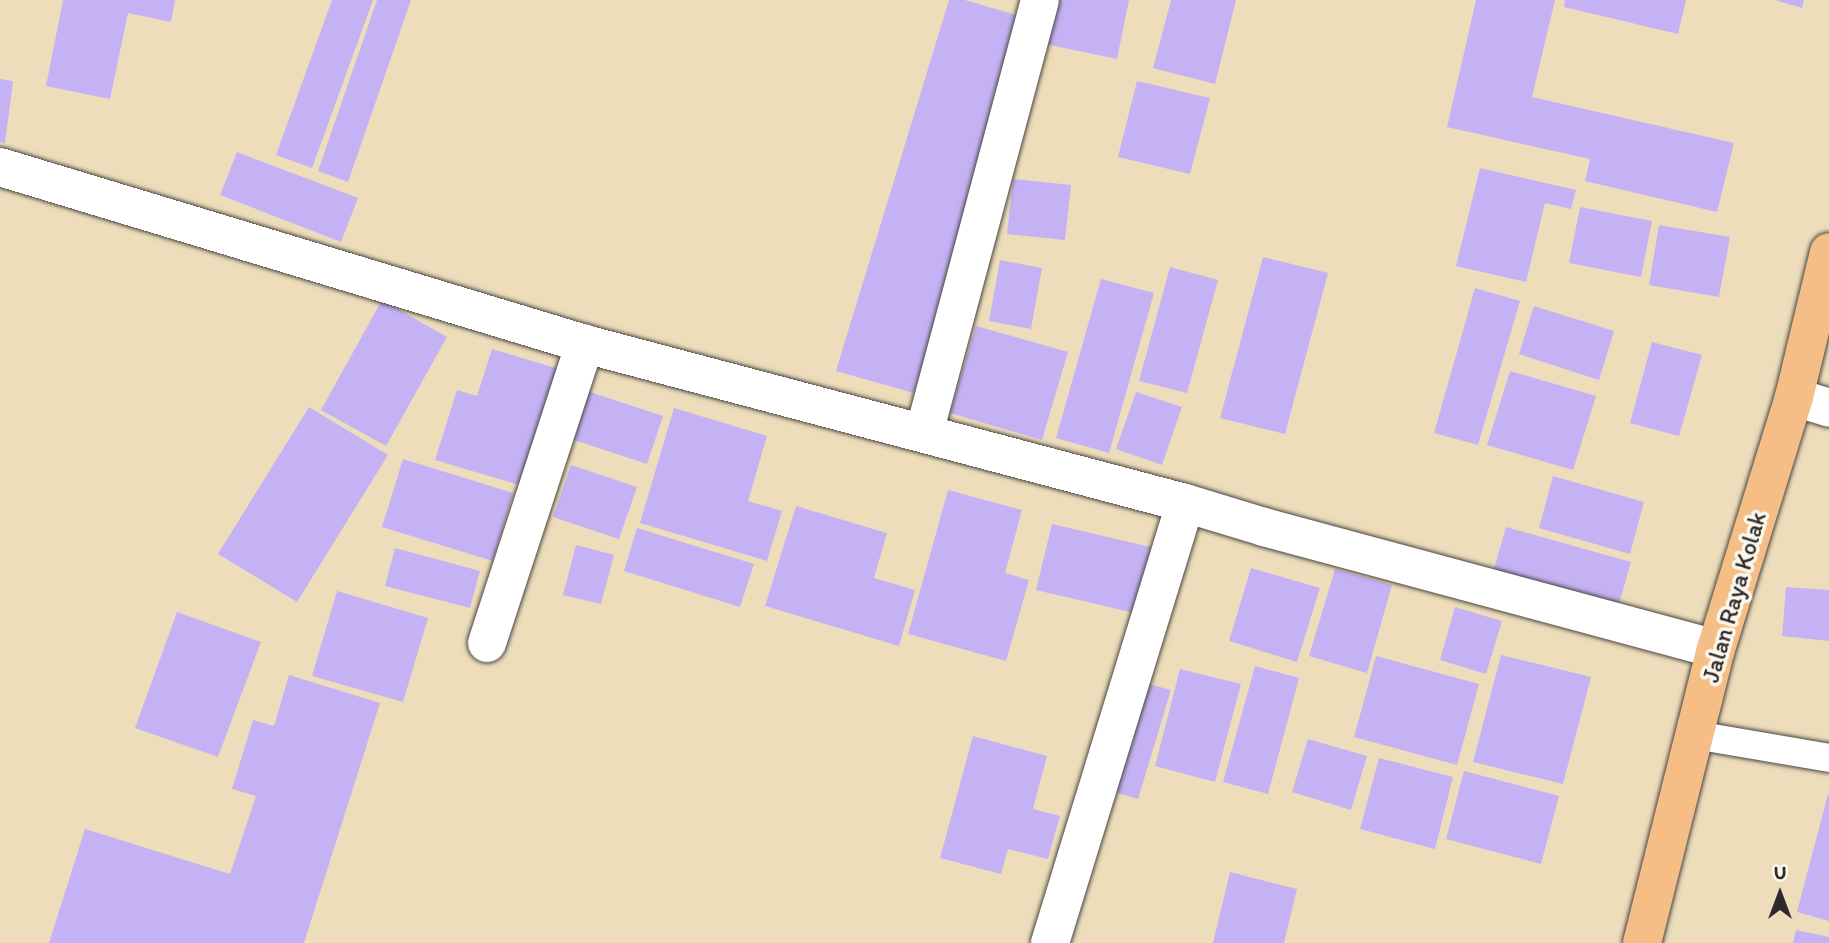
<!DOCTYPE html>
<style>
body{margin:0}
#map{position:relative;width:1829px;height:943px;overflow:hidden;background:#edb;font-family:Itim,sans-serif}
div>[style]{position:absolute}
.building>*{inset:0;background:#c5b2f5}
.roads{filter:drop-shadow(0 0 2px #484641) drop-shadow(0 0 2px #484641)}
.service>*{height:28px;margin:-14px;padding:0 14px;transform-origin:14px;border-radius:14px;background:#fff}
.minor>*{height:38px;margin:-19px;padding:0 19px;transform-origin:19px;border-radius:19px;background:#fff}
.trunk>*{height:38px;margin:-19px;padding:0 19px;transform-origin:19px;border-radius:19px;background:#f6be87}
span{translate:-50% -50%;white-space:nowrap;text-align:center;line-height:1.15;-webkit-text-stroke:7px #fbf7ec;paint-order:stroke}
.street-label{font-size:24px;color:#2b2b2b}
.north{position:absolute;left:1745px;top:859px;width:70px;height:70px;-webkit-text-stroke:5px #fbf7ec;paint-order:stroke;rotate:0deg;font-size:19px;font-weight:700;line-height:28px;text-align:center;color:#2b2b2b}
.north::after{content:'';display:block;margin:auto;width:24px;height:32px;background:#2b2b2b;clip-path:polygon(50% 0,100% 100%,50% 72%,0 100%)}
</style>
<div id="map">
<div class="building">
<div style="clip-path:polygon(63px 0,175px 0,171px 22px,128px 13px,110px 99px,46px 86px)"></div>
<div style="clip-path:polygon(332px 0,373px 0,312px 168px,276px 155px)"></div>
<div style="clip-path:polygon(377px 0,411px 0,348px 182px,318px 171px)"></div>
<div style="clip-path:polygon(949px 0,965px 0,1027px 18px,914px 393px,836px 371px)"></div>
<div style="clip-path:polygon(1054px 0,1129px 0,1117px 59px,1045px 44px)"></div>
<div style="clip-path:polygon(1171px 0,1236px 0,1215px 84px,1153px 68px)"></div>
<div style="clip-path:polygon(1476px 0,1555px 0,1532px 97px,1734px 143px,1717px 212px,1585px 181px,1590px 159px,1447px 127px)"></div>
<div style="clip-path:polygon(1565px 0,1686px 0,1678px 34px,1564px 7px)"></div>
<div style="clip-path:polygon(1775px 0,1804px 0,1802px 8px)"></div>
<div style="clip-path:polygon(0 79px,13px 81px,5px 143px,0 142px)"></div>
<div style="clip-path:polygon(1137px 81px,1210px 98px,1190px 174px,1118px 157px)"></div>
<div style="clip-path:polygon(237px 152px,358px 198px,341px 242px,220px 195px)"></div>
<div style="clip-path:polygon(1480px 168px,1576px 190px,1571px 209px,1545px 203px,1526px 282px,1456px 266px)"></div>
<div style="clip-path:polygon(1013px 179px,1071px 185px,1065px 240px,1007px 234px)"></div>
<div style="clip-path:polygon(1580px 207px,1652px 221px,1641px 277px,1569px 263px)"></div>
<div style="clip-path:polygon(1659px 225px,1730px 237px,1719px 297px,1649px 285px)"></div>
<div style="clip-path:polygon(1263px 257px,1328px 273px,1285px 434px,1220px 418px)"></div>
<div style="clip-path:polygon(1000px 260px,1042px 268px,1031px 329px,989px 321px)"></div>
<div style="clip-path:polygon(1170px 267px,1218px 280px,1187px 393px,1139px 381px)"></div>
<div style="clip-path:polygon(1101px 279px,1154px 293px,1109px 453px,1056px 438px)"></div>
<div style="clip-path:polygon(1475px 288px,1520px 301px,1478px 445px,1434px 433px)"></div>
<div style="clip-path:polygon(382px 300px,447px 337px,386px 446px,321px 410px)"></div>
<div style="clip-path:polygon(1534px 306px,1614px 331px,1599px 380px,1519px 354px)"></div>
<div style="clip-path:polygon(976px 326px,1068px 352px,1042px 440px,950px 413px)"></div>
<div style="clip-path:polygon(1652px 342px,1702px 355px,1679px 436px,1630px 423px)"></div>
<div style="clip-path:polygon(492px 349px,559px 369px,523px 486px,435px 460px,457px 390px,477px 396px)"></div>
<div style="clip-path:polygon(1510px 371px,1596px 396px,1573px 470px,1487px 445px)"></div>
<div style="clip-path:polygon(584px 390px,663px 416px,647px 464px,568px 438px)"></div>
<div style="clip-path:polygon(1136px 392px,1182px 407px,1162px 465px,1116px 449px)"></div>
<div style="clip-path:polygon(309px 407px,388px 455px,297px 602px,218px 554px)"></div>
<div style="clip-path:polygon(674px 408px,767px 436px,748px 501px,782px 511px,767px 561px,640px 523px)"></div>
<div style="clip-path:polygon(403px 459px,513px 493px,493px 561px,382px 527px)"></div>
<div style="clip-path:polygon(571px 465px,637px 487px,619px 539px,553px 517px)"></div>
<div style="clip-path:polygon(1553px 476px,1644px 502px,1630px 554px,1539px 528px)"></div>
<div style="clip-path:polygon(948px 490px,1022px 510px,1005px 573px,1029px 580px,1006px 661px,908px 634px)"></div>
<div style="clip-path:polygon(796px 506px,887px 533px,874px 578px,915px 590px,899px 646px,765px 606px)"></div>
<div style="clip-path:polygon(1052px 524px,1159px 549px,1143px 615px,1036px 590px)"></div>
<div style="clip-path:polygon(1506px 527px,1631px 562px,1617px 611px,1492px 576px)"></div>
<div style="clip-path:polygon(637px 528px,754px 564px,740px 607px,624px 571px)"></div>
<div style="clip-path:polygon(576px 545px,614px 555px,601px 604px,563px 595px)"></div>
<div style="clip-path:polygon(395px 548px,480px 571px,470px 608px,385px 586px)"></div>
<div style="clip-path:polygon(1251px 568px,1320px 588px,1297px 662px,1229px 641px)"></div>
<div style="clip-path:polygon(1335px 569px,1392px 585px,1367px 673px,1309px 656px)"></div>
<div style="clip-path:polygon(1786px 587px,1829px 590px,1829px 641px,1782px 636px)"></div>
<div style="clip-path:polygon(337px 591px,428px 618px,403px 702px,312px 676px)"></div>
<div style="clip-path:polygon(1455px 607px,1502px 621px,1486px 674px,1440px 660px)"></div>
<div style="clip-path:polygon(177px 612px,261px 642px,218px 757px,135px 728px)"></div>
<div style="clip-path:polygon(1501px 655px,1591px 677px,1563px 784px,1473px 762px)"></div>
<div style="clip-path:polygon(1376px 656px,1479px 684px,1457px 765px,1354px 737px)"></div>
<div style="clip-path:polygon(1255px 666px,1299px 678px,1268px 794px,1223px 782px)"></div>
<div style="clip-path:polygon(1180px 669px,1241px 684px,1215px 782px,1155px 766px)"></div>
<div style="clip-path:polygon(289px 675px,380px 703px,304px 943px,49px 943px,85px 829px,230px 874px,256px 796px,232px 789px,253px 720px,274px 726px)"></div>
<div style="clip-path:polygon(1138px 681px,1171px 690px,1138px 799px,1105px 789px)"></div>
<div style="clip-path:polygon(973px 736px,1047px 756px,1033px 809px,1060px 816px,1048px 859px,1008px 849px,1001px 874px,940px 858px)"></div>
<div style="clip-path:polygon(1308px 739px,1367px 756px,1351px 810px,1292px 792px)"></div>
<div style="clip-path:polygon(1379px 758px,1453px 777px,1435px 849px,1360px 829px)"></div>
<div style="clip-path:polygon(1464px 771px,1559px 796px,1541px 864px,1446px 839px)"></div>
<div style="clip-path:polygon(1828px 794px,1829px 794px,1829px 921px,1797px 912px)"></div>
<div style="clip-path:polygon(1230px 872px,1297px 889px,1284px 943px,1213px 943px)"></div>
<div style="clip-path:polygon(1796px 930px,1829px 937px,1829px 943px,1793px 943px)"></div>
</div>
<div class="roads">
<div class="service">
<div style="left:1695px;top:735px;width:136px;rotate:9.7deg"></div>
</div>
<div class="minor">
<div style="left:0;top:167px;width:611px;rotate:16.83deg"></div>
<div style="left:585px;top:344px;width:621px;rotate:14.84deg"></div>
<div style="left:1185px;top:503px;width:83px;rotate:16.9deg"></div>
<div style="left:1264px;top:527px;width:468px;rotate:15.1deg"></div>
<div style="left:1794px;top:397px;width:37px;rotate:17deg"></div>
<div style="left:924px;top:433px;width:448px;rotate:-75deg"></div>
<div style="left:487px;top:643px;width:315px;rotate:-71.9deg"></div>
<div style="left:1050px;top:943px;width:460px;rotate:-72.9deg"></div>
</div>
<div class="trunk">
<div style="left:1642px;top:943px;width:303px;rotate:-75.9deg"></div>
<div style="left:1716px;top:649px;width:264px;rotate:-72.8deg"></div>
<div style="left:1794px;top:397px;width:149px;rotate:-76.4deg"></div>
</div>
</div>
<div class="street-label">
<span style="left:1734px;top:597px;rotate:-74deg">Jalan Raya Kolak</span>
</div>
<div class="north">U</div>
</div>
